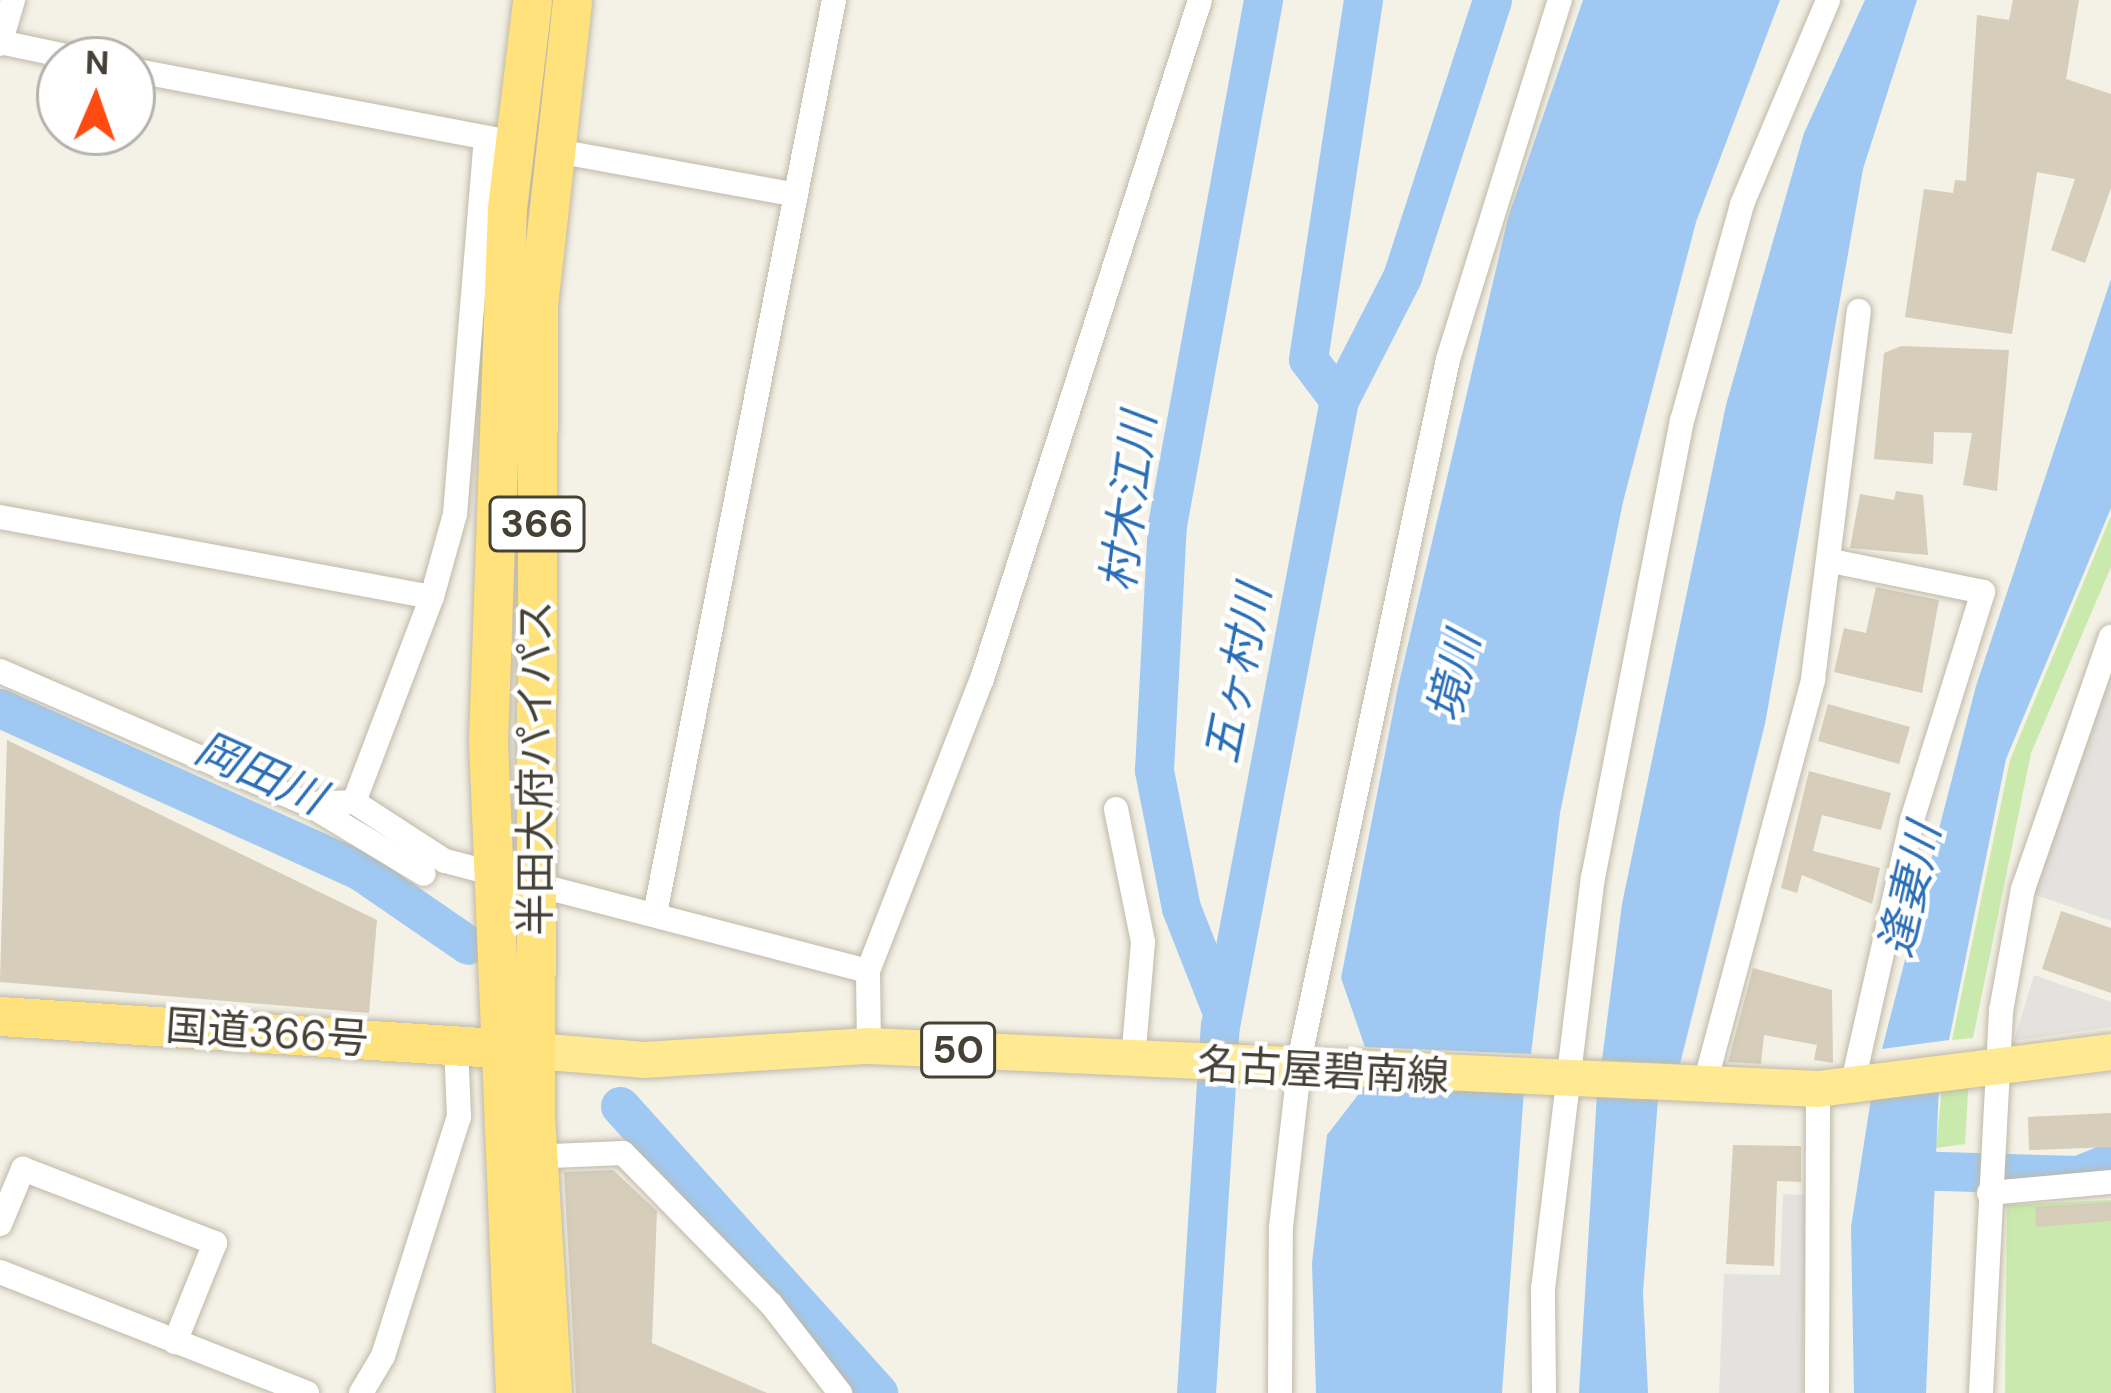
<!DOCTYPE html>
<meta charset="utf-8">
<style>
body{margin:0}
#map{position:relative;width:2111px;height:1393px;overflow:hidden;background:#f4f1e6;font-family:"DM Sans","Noto Sans JP",sans-serif}
div>[style]{position:absolute}
.green>*{inset:0;background:#c9eaac}
.parking>*{inset:0;background:#e4e2de}
.water>*{inset:0;background:#9fc9f3}
.river>*{height:39px;margin:-19.5px;padding:0 19.5px;transform-origin:19.5px;border-radius:19.5px;background:#9fc9f3}
.building>*{inset:0;background:#d6cdba}
.roads{filter:drop-shadow(0 0 3px #bfb9a8) drop-shadow(0 0 3px #bfb9a8)}
.minor>*{height:24px;margin:-12px;padding:0 12px;transform-origin:12px;border-radius:12px;background:#fff}
.primary>*{height:36px;margin:-18px;padding:0 18px;transform-origin:18px;border-radius:18px;background:#ffea93}
.trunk>*{height:39px;margin:-19.5px;padding:0 19.5px;transform-origin:19.5px;border-radius:19.5px;background:#ffe27c}
span{translate:-50% -50%;white-space:nowrap;text-align:center;line-height:1.15;-webkit-text-stroke:9px #fff;paint-order:stroke}
.shield-label span{padding:3px 9px;background:#fff;border:3px solid;border-radius:9px;-webkit-text-stroke-width:0}
.shield-label{font-size:39px;color:#464135;font-weight:700}
.street-label{font-size:42px;color:#464135}
.water-label{font-size:45px;color:#296eb7;font-style:italic}
.north{position:absolute;left:36px;top:36px;width:120px;height:120px;box-sizing:border-box;background:#fff;border:3px solid #b5b3ae;border-radius:50%;rotate:2deg;font-size:33px;font-weight:700;line-height:48px;text-align:center;color:#464135}
.north::after{content:'';display:block;margin:auto;width:42px;height:54px;background:#ff4a11;clip-path:polygon(50% 0,100% 100%,50% 72%,0 100%)}
</style>
<div id="map">
<div class="green">
<div style="clip-path:polygon(2111px 516px,2111px 567px,2031px 753px,1973px 1038px,1952px 1040px,2010px 760px)"></div>
<div style="clip-path:polygon(1969px 1076px,1965px 1144px,1936px 1148px,1943px 1078px)"></div>
<div style="clip-path:polygon(2111px 1200px,2111px 1393px,2005px 1393px,2007px 1205px)"></div>
</div>
<div class="parking">
<div style="clip-path:polygon(2111px 657px,2111px 921px,2033px 894px)"></div>
<div style="clip-path:polygon(2034px 975px,2111px 1002px,2111px 1027px,2014px 1041px)"></div>
<div style="clip-path:polygon(1783px 1194px,1806px 1195px,1802px 1393px,1719px 1393px,1724px 1274px,1780px 1275px)"></div>
</div>
<div class="water">
<div style="clip-path:polygon(1583px 0,1780px 0,1696px 222px,1623px 502px,1560px 813px,1531px 1054px,1365px 1047px,1341px 978px,1398px 687px,1508px 218px)"></div>
<div style="clip-path:polygon(1865px 0,1917px 0,1863px 169px,1765px 724px,1680px 1064px,1602px 1060px,1622px 904px,1726px 405px,1804px 133px)"></div>
<div style="clip-path:polygon(2111px 279px,2111px 508px,2006px 759px,1949px 1040px,1882px 1049px,1976px 686px)"></div>
<div style="clip-path:polygon(1368px 1082px,1524px 1090px,1502px 1393px,1316px 1393px,1312px 1263px,1327px 1135px)"></div>
<div style="clip-path:polygon(1939px 1084px,1926px 1393px,1854px 1393px,1851px 1227px,1872px 1092px)"></div>
<div style="clip-path:polygon(1597px 1094px,1658px 1099px,1643px 1292px,1648px 1393px,1579px 1393px)"></div>
</div>
<div class="river">
<div style="left:1339px;top:400px;width:51px;rotate:-127.1deg"></div>
<div style="left:1308px;top:359px;width:363px;rotate:-81.3deg"></div>
<div style="left:0;top:708px;width:394px;rotate:24.3deg"></div>
<div style="left:359px;top:870px;width:132px;rotate:34.5deg"></div>
<div style="left:1220px;top:1007px;width:106px;rotate:-111.5deg"></div>
<div style="left:1181px;top:908px;width:141px;rotate:-101.1deg"></div>
<div style="left:1154px;top:770px;width:245px;rotate:-87deg"></div>
<div style="left:1167px;top:525px;width:534px;rotate:-79.64deg"></div>
<div style="left:620px;top:1106px;width:386px;rotate:48deg"></div>
<div style="left:1908px;top:1170px;width:170px;rotate:1.7deg"></div>
<div style="left:2078px;top:1175px;width:35px;rotate:-22deg"></div>
<div style="left:1196px;top:1393px;width:368px;rotate:-86.3deg"></div>
<div style="left:1220px;top:1026px;width:637px;rotate:-79.24deg"></div>
<div style="left:1339px;top:400px;width:138px;rotate:-62.9deg"></div>
<div style="left:1402px;top:277px;width:291px;rotate:-72deg"></div>
</div>
<div class="building">
<div style="clip-path:polygon(2013px 0,2079px 0,2066px 79px,2111px 94px,2111px 188px,2085px 263px,2051px 250px,2075px 179px,2037px 172px,2012px 334px,1905px 317px,1924px 189px,1953px 193px,1955px 180px,1966px 181px,1977px 15px,2009px 20px)"></div>
<div style="clip-path:polygon(1901px 346px,2009px 350px,1997px 491px,1963px 485px,1972px 433px,1934px 432px,1933px 464px,1874px 459px,1884px 353px)"></div>
<div style="clip-path:polygon(1896px 491px,1923px 495px,1928px 555px,1850px 548px,1860px 494px,1894px 500px)"></div>
<div style="clip-path:polygon(1876px 587px,1939px 600px,1922px 693px,1834px 672px,1844px 628px,1866px 633px)"></div>
<div style="clip-path:polygon(1828px 704px,1910px 727px,1899px 764px,1818px 741px)"></div>
<div style="clip-path:polygon(7px 740px,377px 920px,369px 1013px,0 982px)"></div>
<div style="clip-path:polygon(1809px 771px,1891px 793px,1881px 830px,1822px 815px,1813px 851px,1880px 868px,1872px 904px,1802px 875px,1797px 893px,1781px 888px)"></div>
<div style="clip-path:polygon(2061px 911px,2111px 928px,2111px 993px,2042px 969px)"></div>
<div style="clip-path:polygon(1753px 968px,1832px 990px,1833px 1063px,1814px 1060px,1817px 1045px,1764px 1035px,1761px 1064px,1728px 1062px)"></div>
<div style="clip-path:polygon(2111px 1113px,2111px 1147px,2029px 1150px,2028px 1117px)"></div>
<div style="clip-path:polygon(1733px 1145px,1801px 1146px,1801px 1182px,1777px 1181px,1774px 1266px,1726px 1264px)"></div>
<div style="clip-path:polygon(613px 1170px,657px 1211px,652px 1343px,767px 1393px,576px 1393px,564px 1172px)"></div>
<div style="clip-path:polygon(2111px 1202px,2111px 1221px,2036px 1227px,2035px 1207px)"></div>
</div>
<div class="roads">
<div class="minor">
<div style="left:0;top:42px;width:87px;rotate:12deg"></div>
<div style="left:0;top:44px;width:46px;rotate:-73.5deg"></div>
<div style="left:132px;top:70px;width:373px;rotate:10.8deg"></div>
<div style="left:552px;top:150px;width:248px;rotate:10.4deg"></div>
<div style="left:0;top:517px;width:439px;rotate:10.5deg"></div>
<div style="left:432px;top:597px;width:86px;rotate:-74.5deg"></div>
<div style="left:455px;top:514px;width:377px;rotate:-85.3deg"></div>
<div style="left:1836px;top:562px;width:150px;rotate:11.5deg"></div>
<div style="left:1983px;top:592px;width:239px;rotate:107.3deg"></div>
<div style="left:1912px;top:820px;width:273px;rotate:102.7deg"></div>
<div style="left:0;top:671px;width:335px;rotate:23.4deg"></div>
<div style="left:308px;top:804px;width:46px;rotate:-2.5deg"></div>
<div style="left:354px;top:802px;width:108px;rotate:33deg"></div>
<div style="left:445px;top:861px;width:437px;rotate:14.6deg"></div>
<div style="left:354px;top:802px;width:219px;rotate:-69.2deg"></div>
<div style="left:308px;top:804px;width:135px;rotate:31.1deg"></div>
<div style="left:1116px;top:809px;width:136px;rotate:78.5deg"></div>
<div style="left:1143px;top:942px;width:120px;rotate:94.8deg"></div>
<div style="left:655px;top:914px;width:931px;rotate:-78.92deg"></div>
<div style="left:869px;top:1046px;width:75px;rotate:-90.8deg"></div>
<div style="left:868px;top:971px;width:313px;rotate:-68.7deg"></div>
<div style="left:982px;top:679px;width:713px;rotate:-72.2deg"></div>
<div style="left:1704px;top:1087px;width:422px;rotate:-75deg"></div>
<div style="left:1813px;top:679px;width:371px;rotate:-82.9deg"></div>
<div style="left:528px;top:1157px;width:95px;rotate:-2.4deg"></div>
<div style="left:623px;top:1153px;width:211px;rotate:45.6deg"></div>
<div style="left:771px;top:1304px;width:113px;rotate:52.2deg"></div>
<div style="left:1989px;top:1193px;width:122px;rotate:-5.2deg"></div>
<div style="left:0;top:1224px;width:60px;rotate:-67.3deg"></div>
<div style="left:23px;top:1169px;width:206px;rotate:21.1deg"></div>
<div style="left:215px;top:1243px;width:107px;rotate:112deg"></div>
<div style="left:0;top:1272px;width:330px;rotate:21.5deg"></div>
<div style="left:361px;top:1393px;width:43px;rotate:-59.3deg"></div>
<div style="left:383px;top:1356px;width:251px;rotate:-72.4deg"></div>
<div style="left:459px;top:1117px;width:72px;rotate:-92.4deg"></div>
<div style="left:1280px;top:1393px;width:166px;rotate:-89.7deg"></div>
<div style="left:1281px;top:1227px;width:176px;rotate:-83.5deg"></div>
<div style="left:1301px;top:1052px;width:708px;rotate:-78.02deg"></div>
<div style="left:1448px;top:359px;width:376px;rotate:-72.7deg"></div>
<div style="left:1544px;top:1393px;width:104px;rotate:-90.6deg"></div>
<div style="left:1543px;top:1289px;width:414px;rotate:-83.1deg"></div>
<div style="left:1593px;top:878px;width:466px;rotate:-79deg"></div>
<div style="left:1682px;top:421px;width:225px;rotate:-74.5deg"></div>
<div style="left:1742px;top:204px;width:221px;rotate:-67.1deg"></div>
<div style="left:1817px;top:1393px;width:304px;rotate:-89.8deg"></div>
<div style="left:1981px;top:1393px;width:383px;rotate:-87deg"></div>
<div style="left:2001px;top:1011px;width:124px;rotate:-79.8deg"></div>
<div style="left:2023px;top:889px;width:267px;rotate:-70.8deg"></div>
</div>
<div class="primary">
<div style="left:535px;top:1051px;width:109px;rotate:4.7deg"></div>
<div style="left:644px;top:1060px;width:225px;rotate:-3.6deg"></div>
<div style="left:869px;top:1046px;width:950px;rotate:2.59deg"></div>
<div style="left:1818px;top:1089px;width:295px;rotate:-7.2deg"></div>
</div>
<div class="trunk">
<div style="left:0;top:1016px;width:528px;rotate:3.69deg"></div>
<div style="left:515px;top:1393px;width:653px;rotate:-92.37deg"></div>
<div style="left:488px;top:741px;width:533px;rotate:-87.96deg"></div>
<div style="left:507px;top:208px;width:209px;rotate:-83.1deg"></div>
<div style="left:552px;top:1393px;width:277px;rotate:-93.5deg"></div>
<div style="left:535px;top:1117px;width:812px;rotate:-89.79deg"></div>
<div style="left:538px;top:305px;width:307px;rotate:-83.6deg"></div>
</div>
</div>
<div class="shield-label">
<span style="left:537px;top:524px">366</span>
<span style="left:958px;top:1050px">50</span>
</div>
<div class="street-label">
<span style="left:536px;top:768px;rotate:-90deg">半田大府パイパス</span>
<span style="left:267px;top:1033px;rotate:4deg">国道366号</span>
<span style="left:1323px;top:1071px;rotate:3deg">名古屋碧南線</span>
</div>
<div class="water-label">
<span style="left:1129px;top:502px;rotate:-83deg">村木江川</span>
<span style="left:1238px;top:674px;rotate:-79deg">五ヶ村川</span>
<span style="left:1454px;top:677px;rotate:-76deg">境川</span>
<span style="left:260px;top:773px;rotate:24deg">岡田川</span>
<span style="left:1910px;top:890px;rotate:-77deg">逢妻川</span>
</div>
<div class="north">N</div>
</div>
